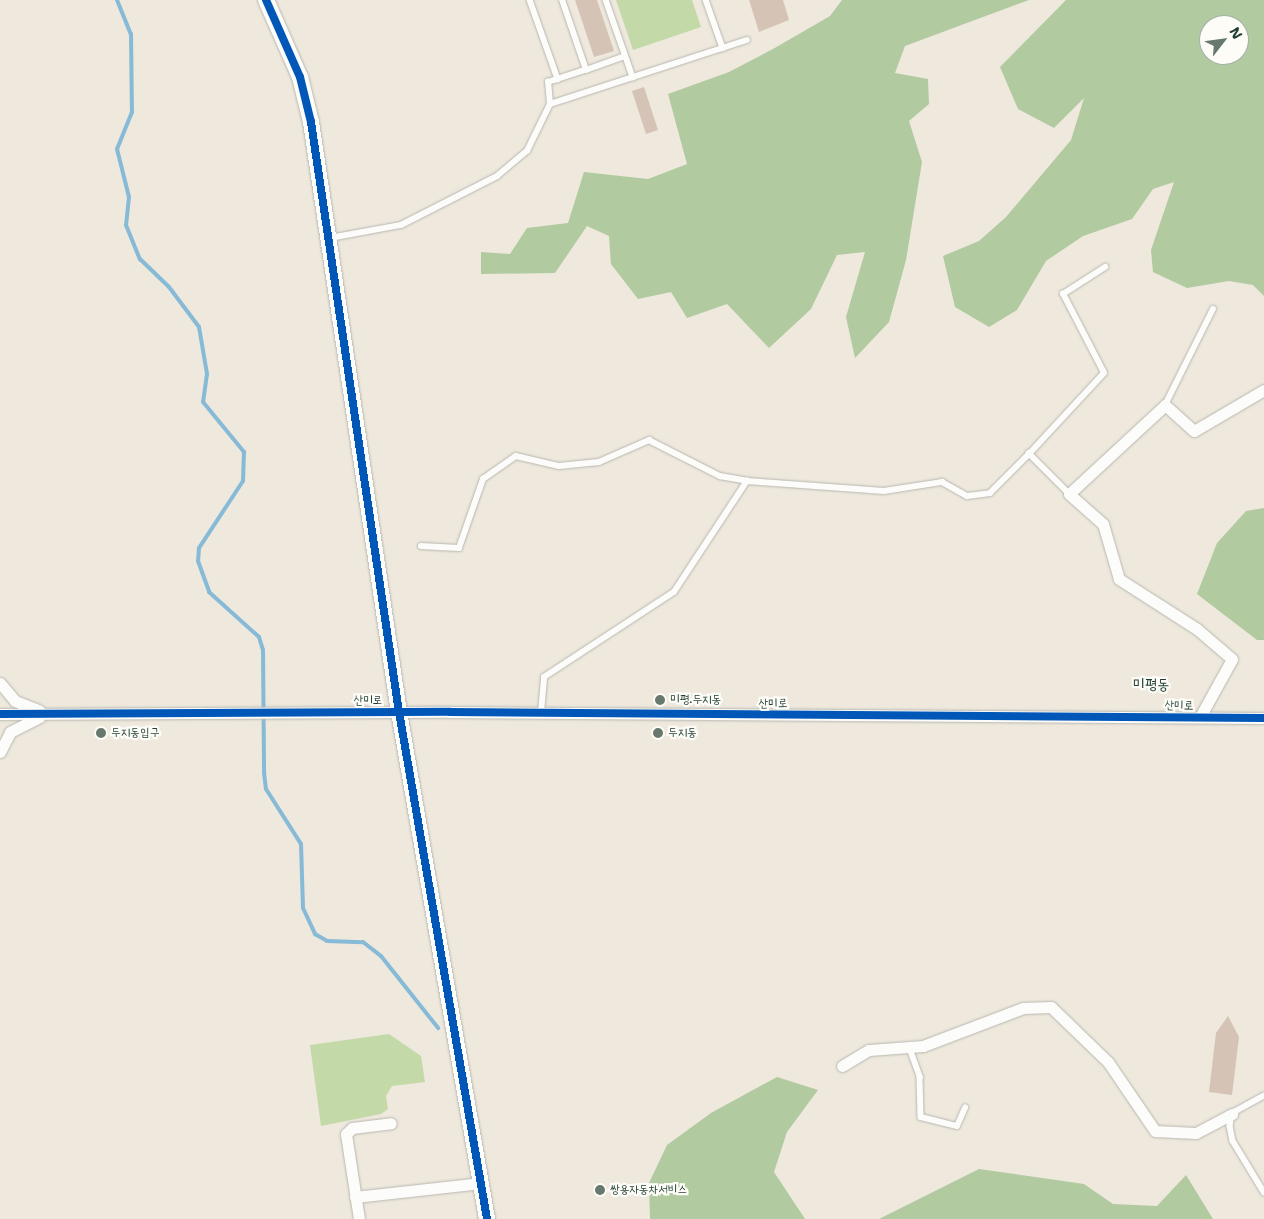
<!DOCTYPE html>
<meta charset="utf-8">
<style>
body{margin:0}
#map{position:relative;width:1264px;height:1219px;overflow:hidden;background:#eee8dd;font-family:"Shantell Sans","Poor Story",sans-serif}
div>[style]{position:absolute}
.green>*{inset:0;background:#c3daa8}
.forest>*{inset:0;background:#b1ca9f}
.stream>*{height:4px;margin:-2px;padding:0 2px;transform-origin:2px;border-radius:2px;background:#87bad7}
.building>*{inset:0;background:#d5c4b6}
.roads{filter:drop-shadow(0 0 1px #b8b7af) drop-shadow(0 0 1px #b8b7af)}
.lane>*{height:5.5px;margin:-2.75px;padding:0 2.75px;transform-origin:2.75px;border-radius:2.75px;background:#fcfcfa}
.street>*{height:11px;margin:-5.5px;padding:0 5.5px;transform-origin:5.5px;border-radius:5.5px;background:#fcfcfa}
.secondary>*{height:16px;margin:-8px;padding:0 8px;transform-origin:8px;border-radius:8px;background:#fcfcfa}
.cycleway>*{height:8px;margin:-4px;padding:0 4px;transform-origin:4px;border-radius:4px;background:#0057b8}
.dots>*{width:14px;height:14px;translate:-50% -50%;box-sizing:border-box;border:2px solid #fdfcf7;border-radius:50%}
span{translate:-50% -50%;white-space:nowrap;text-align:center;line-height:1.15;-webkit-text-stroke:4.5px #fdfcf7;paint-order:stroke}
.poi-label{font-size:12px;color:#1f3d34}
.left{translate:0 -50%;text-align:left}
.street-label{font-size:12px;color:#1f3d34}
.quarter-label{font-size:15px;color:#1f3d34}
.north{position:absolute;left:1199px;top:15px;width:50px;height:50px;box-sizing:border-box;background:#fdfcf7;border:1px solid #a4b0a9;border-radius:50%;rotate:60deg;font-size:14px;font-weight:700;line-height:20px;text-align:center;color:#1f3d34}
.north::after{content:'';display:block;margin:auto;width:18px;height:22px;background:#67796f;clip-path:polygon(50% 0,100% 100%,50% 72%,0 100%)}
</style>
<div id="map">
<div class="green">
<div style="clip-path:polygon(616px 0,692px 0,701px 27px,633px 50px)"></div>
<div style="clip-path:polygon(389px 1034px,421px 1056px,425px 1082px,392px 1086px,386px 1096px,388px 1109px,381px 1114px,321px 1126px,310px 1045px)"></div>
</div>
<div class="forest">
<div style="clip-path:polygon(842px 0,1029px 0,905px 46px,895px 73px,928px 79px,929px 104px,909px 121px,922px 162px,906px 260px,889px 322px,855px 358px,846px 317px,865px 252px,837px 255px,811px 309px,769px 348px,727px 304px,687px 318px,671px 292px,638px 299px,611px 264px,609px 236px,587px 226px,555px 273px,481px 274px,481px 252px,510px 254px,527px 228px,568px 223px,584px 172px,648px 179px,687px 164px,668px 94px,729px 72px,773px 49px,830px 16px)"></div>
<div style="clip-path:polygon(evenodd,1066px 0,1264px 0,1264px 296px,1253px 285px,1229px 281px,1187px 288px,1153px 272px,1151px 250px,1174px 182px,1153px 189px,1132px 219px,1083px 236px,1046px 261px,1017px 310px,989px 327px,955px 307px,943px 256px,979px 241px,1006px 217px,1071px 140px,1084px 98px,1054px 128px,1018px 109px,1000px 67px,1066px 0,1209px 25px,1239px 25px,1239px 55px,1209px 55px,1209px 25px)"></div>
<div style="clip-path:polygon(1264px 508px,1264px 640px,1257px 640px,1197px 594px,1217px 543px,1246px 511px)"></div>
<div style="clip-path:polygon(777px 1077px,818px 1090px,787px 1132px,774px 1172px,805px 1219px,650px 1219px,649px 1183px,667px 1145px,711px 1113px)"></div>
<div style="clip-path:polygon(979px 1169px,1084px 1184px,1113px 1204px,1157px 1206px,1186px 1175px,1213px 1219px,879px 1219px)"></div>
</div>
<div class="stream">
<div style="left:117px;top:0;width:37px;rotate:68deg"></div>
<div style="left:131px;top:34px;width:78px;rotate:89.3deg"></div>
<div style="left:132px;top:112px;width:40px;rotate:112deg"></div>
<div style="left:117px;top:149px;width:49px;rotate:76deg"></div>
<div style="left:129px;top:197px;width:28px;rotate:96deg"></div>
<div style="left:126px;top:225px;width:37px;rotate:68deg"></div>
<div style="left:140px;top:259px;width:40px;rotate:44deg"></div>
<div style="left:169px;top:287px;width:50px;rotate:53.1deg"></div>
<div style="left:199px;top:327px;width:48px;rotate:80.3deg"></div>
<div style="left:207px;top:374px;width:28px;rotate:98deg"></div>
<div style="left:203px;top:402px;width:65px;rotate:50.6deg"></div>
<div style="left:244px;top:452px;width:29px;rotate:92deg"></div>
<div style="left:243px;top:481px;width:80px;rotate:123.3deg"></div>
<div style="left:199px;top:548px;width:13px;rotate:94deg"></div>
<div style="left:198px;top:561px;width:33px;rotate:70deg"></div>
<div style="left:209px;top:592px;width:67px;rotate:42deg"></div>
<div style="left:259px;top:637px;width:14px;rotate:73deg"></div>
<div style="left:263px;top:650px;width:123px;rotate:89.5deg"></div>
<div style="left:264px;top:773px;width:16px;rotate:83deg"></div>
<div style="left:266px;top:789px;width:65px;rotate:57.5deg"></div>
<div style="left:301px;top:844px;width:64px;rotate:88.2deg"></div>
<div style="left:303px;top:908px;width:29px;rotate:65deg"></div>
<div style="left:315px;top:934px;width:14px;rotate:30deg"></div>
<div style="left:327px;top:941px;width:36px;rotate:2deg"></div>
<div style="left:363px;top:942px;width:23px;rotate:38deg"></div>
<div style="left:381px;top:956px;width:92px;rotate:51.6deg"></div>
</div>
<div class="building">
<div style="clip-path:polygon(575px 0,597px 0,614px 51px,594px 57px)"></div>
<div style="clip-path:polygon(749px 0,783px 0,789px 20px,759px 32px)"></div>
<div style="clip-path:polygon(644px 87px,658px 130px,646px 134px,632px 91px)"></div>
<div style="clip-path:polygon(1228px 1016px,1239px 1037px,1232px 1095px,1209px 1092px,1216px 1033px)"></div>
</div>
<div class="roads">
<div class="lane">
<div style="left:530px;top:0;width:84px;rotate:70.5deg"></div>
<div style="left:606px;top:0;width:82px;rotate:70.7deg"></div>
<div style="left:706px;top:0;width:51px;rotate:70.5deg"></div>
<div style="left:586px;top:70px;width:41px;rotate:-19.7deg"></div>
<div style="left:550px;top:104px;width:22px;rotate:-95deg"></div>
<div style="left:548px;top:82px;width:40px;rotate:-18deg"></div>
<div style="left:586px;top:70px;width:74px;rotate:-108.9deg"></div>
<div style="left:330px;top:238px;width:72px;rotate:-10.4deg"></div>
<div style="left:401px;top:225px;width:108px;rotate:-27deg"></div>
<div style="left:497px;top:176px;width:39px;rotate:-40deg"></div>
<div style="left:527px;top:151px;width:52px;rotate:-63.9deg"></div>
<div style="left:550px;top:104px;width:207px;rotate:-18deg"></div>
<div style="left:1165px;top:405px;width:107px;rotate:-63.4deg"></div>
<div style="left:1069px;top:494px;width:57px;rotate:-135deg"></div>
<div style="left:1029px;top:454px;width:110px;rotate:-47.2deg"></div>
<div style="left:1104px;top:373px;width:89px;rotate:-117.4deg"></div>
<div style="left:1063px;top:294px;width:50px;rotate:-32.7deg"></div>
<div style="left:421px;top:546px;width:38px;rotate:3deg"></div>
<div style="left:459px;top:548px;width:73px;rotate:-70.8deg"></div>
<div style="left:483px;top:479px;width:40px;rotate:-34.9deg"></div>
<div style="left:516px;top:456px;width:44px;rotate:13.1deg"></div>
<div style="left:559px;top:466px;width:40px;rotate:-5.7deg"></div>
<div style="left:599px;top:462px;width:55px;rotate:-23.7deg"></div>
<div style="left:649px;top:440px;width:80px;rotate:26.9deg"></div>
<div style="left:720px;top:476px;width:27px;rotate:10deg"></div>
<div style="left:541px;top:713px;width:36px;rotate:-85deg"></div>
<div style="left:544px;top:677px;width:155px;rotate:-33.2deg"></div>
<div style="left:674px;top:592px;width:133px;rotate:-56.7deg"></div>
<div style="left:747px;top:481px;width:137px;rotate:4.2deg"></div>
<div style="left:884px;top:491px;width:59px;rotate:-8.8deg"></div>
<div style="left:942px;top:482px;width:29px;rotate:29deg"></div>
<div style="left:967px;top:496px;width:23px;rotate:-7deg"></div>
<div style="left:990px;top:493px;width:55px;rotate:-45deg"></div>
<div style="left:909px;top:1046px;width:33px;rotate:70deg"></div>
<div style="left:920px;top:1077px;width:40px;rotate:88.6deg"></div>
<div style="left:921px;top:1117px;width:37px;rotate:14deg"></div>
<div style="left:957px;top:1126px;width:20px;rotate:-66deg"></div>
<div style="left:1264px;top:1096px;width:37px;rotate:151deg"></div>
<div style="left:1232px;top:1114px;width:12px;rotate:99deg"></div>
<div style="left:1230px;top:1126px;width:15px;rotate:79deg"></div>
<div style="left:1233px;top:1141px;width:60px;rotate:58.7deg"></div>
</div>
<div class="street">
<div style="left:0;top:683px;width:23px;rotate:50deg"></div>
<div style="left:15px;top:701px;width:26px;rotate:21deg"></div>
<div style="left:0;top:714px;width:450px;rotate:-0.3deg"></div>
<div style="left:450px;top:712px;width:814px;rotate:0.42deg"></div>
<div style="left:1200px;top:717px;width:66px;rotate:-61.1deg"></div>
<div style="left:1232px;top:659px;width:46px;rotate:-139.4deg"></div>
<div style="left:1197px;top:629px;width:93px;rotate:-147.3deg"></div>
<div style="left:1119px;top:579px;width:57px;rotate:-106.2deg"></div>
<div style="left:1103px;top:524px;width:45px;rotate:-138.6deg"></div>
<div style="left:1069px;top:494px;width:131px;rotate:-42.8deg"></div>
<div style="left:1165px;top:405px;width:39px;rotate:42deg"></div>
<div style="left:1194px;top:431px;width:81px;rotate:-30.4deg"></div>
<div style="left:0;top:752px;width:22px;rotate:-63deg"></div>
<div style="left:10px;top:732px;width:33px;rotate:-27deg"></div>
<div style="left:842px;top:1066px;width:31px;rotate:-31deg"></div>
<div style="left:869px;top:1050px;width:54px;rotate:-4.2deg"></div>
<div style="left:923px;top:1046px;width:107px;rotate:-20.8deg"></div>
<div style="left:1023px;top:1008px;width:28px;rotate:-2deg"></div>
<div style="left:1051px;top:1007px;width:79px;rotate:44deg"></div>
<div style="left:1108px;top:1062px;width:83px;rotate:55.7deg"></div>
<div style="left:1155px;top:1131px;width:41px;rotate:2.8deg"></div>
<div style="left:1196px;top:1133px;width:41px;rotate:-27.8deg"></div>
<div style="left:355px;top:1197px;width:127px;rotate:-6.3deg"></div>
<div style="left:359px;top:1219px;width:86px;rotate:-98.7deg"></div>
<div style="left:346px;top:1134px;width:8px;rotate:-45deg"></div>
<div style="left:352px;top:1128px;width:39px;rotate:-7deg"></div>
</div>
<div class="secondary">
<div style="left:266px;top:0;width:84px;rotate:66.2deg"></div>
<div style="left:300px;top:77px;width:46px;rotate:76.3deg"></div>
<div style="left:311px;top:122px;width:597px;rotate:81.52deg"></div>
<div style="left:399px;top:712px;width:515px;rotate:80.15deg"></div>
</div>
</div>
<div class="cycleway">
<div style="left:266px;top:0;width:84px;rotate:66.2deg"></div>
<div style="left:300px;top:77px;width:46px;rotate:76.3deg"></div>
<div style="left:311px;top:122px;width:597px;rotate:81.52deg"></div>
<div style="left:399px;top:712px;width:515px;rotate:80.15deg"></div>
<div style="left:0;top:714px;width:450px;rotate:-0.3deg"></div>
<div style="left:450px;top:712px;width:814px;rotate:0.42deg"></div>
</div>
<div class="dots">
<div style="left:660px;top:700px;background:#67796f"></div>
<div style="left:101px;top:733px;background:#67796f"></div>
<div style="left:658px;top:733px;background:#67796f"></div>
<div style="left:600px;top:1190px;background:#67796f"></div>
</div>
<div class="poi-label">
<span class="left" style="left:670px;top:700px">미평.두지동</span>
<span class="left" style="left:111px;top:733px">두지동입구</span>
<span class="left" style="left:668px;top:733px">두지동</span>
<span class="left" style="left:610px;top:1190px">쌍용자동차서비스</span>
</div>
<div class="street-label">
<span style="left:368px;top:701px">산미로</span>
<span style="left:773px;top:704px;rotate:-1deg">산미로</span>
<span style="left:1179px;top:706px;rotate:1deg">산미로</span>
</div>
<div class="quarter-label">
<span style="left:1151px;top:685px">미평동</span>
</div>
<div class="north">N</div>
</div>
